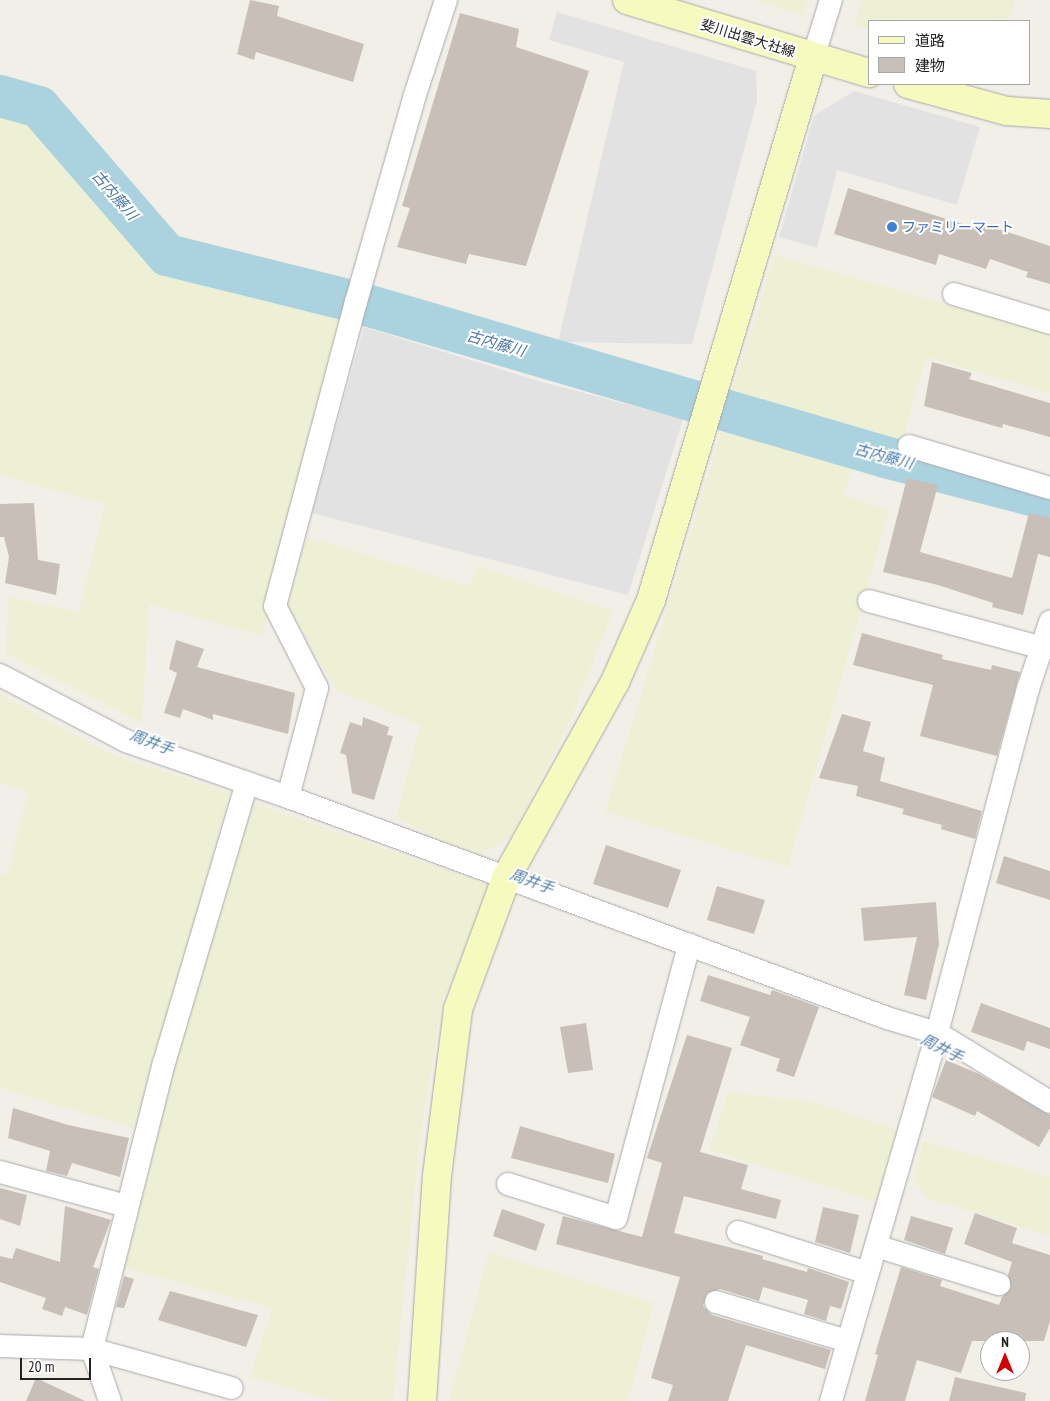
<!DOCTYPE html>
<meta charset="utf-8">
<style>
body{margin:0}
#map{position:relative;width:1050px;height:1401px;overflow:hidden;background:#f2efe9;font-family:"PT Sans Narrow","Noto Sans JP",sans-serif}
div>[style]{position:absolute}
.farmland>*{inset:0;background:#eef0d5}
.parking>*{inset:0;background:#e2e2e2}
.river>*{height:42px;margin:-21px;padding:0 21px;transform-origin:21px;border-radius:21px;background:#aad3df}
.building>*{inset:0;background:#c7bfb8}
.roads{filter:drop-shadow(0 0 1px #a9a9a9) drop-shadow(0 0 1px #a9a9a9)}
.street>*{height:22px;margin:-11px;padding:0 11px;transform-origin:11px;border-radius:11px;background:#fff}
.secondary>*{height:28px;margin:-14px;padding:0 14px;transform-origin:14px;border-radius:14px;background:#f7fabf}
.dots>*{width:14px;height:14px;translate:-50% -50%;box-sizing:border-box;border:2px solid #fff;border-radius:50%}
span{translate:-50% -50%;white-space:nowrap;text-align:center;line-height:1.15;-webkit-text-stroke:4px #fff;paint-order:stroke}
.street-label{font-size:14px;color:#222}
.shop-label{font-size:14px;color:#366cbe}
.left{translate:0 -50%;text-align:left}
.water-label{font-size:15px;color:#4a7aab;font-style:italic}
.legend{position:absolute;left:868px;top:20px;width:162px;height:65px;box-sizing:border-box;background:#fff;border:1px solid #a7a7a7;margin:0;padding:6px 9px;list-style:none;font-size:15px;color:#222}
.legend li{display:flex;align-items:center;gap:10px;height:25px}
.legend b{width:25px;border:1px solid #a7a7a7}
.north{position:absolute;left:980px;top:1331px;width:50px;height:50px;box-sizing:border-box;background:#fff;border:1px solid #a7a7a7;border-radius:50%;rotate:0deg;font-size:14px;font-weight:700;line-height:20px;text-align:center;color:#222}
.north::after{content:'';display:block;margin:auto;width:18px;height:22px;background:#d40000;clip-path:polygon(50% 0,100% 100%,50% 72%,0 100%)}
.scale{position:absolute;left:20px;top:1358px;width:71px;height:22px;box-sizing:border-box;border:2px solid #222;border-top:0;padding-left:6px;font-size:15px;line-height:18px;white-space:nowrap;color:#222;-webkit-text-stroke:4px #fff;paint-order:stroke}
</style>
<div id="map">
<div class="farmland">
<div style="clip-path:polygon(754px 0,808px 0,804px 16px)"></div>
<div style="clip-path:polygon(861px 0,1015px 0,1009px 21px,869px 21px,869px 30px,854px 26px)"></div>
<div style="clip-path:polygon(0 108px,34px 118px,167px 266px,344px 310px,262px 636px,149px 604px,142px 723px,6px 654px,8px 597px,79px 612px,105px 504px,0 475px)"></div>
<div style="clip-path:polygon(775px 255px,1050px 334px,1050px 393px,926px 357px,901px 446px,731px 394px)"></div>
<div style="clip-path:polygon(724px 422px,853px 463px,844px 495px,889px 510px,788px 867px,605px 812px)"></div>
<div style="clip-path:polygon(307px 537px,470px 586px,477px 566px,613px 611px,570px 721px,512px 836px,476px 857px,396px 818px,420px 725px,336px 690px,287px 605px)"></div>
<div style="clip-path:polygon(0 694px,110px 754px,230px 793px,136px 1129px,0 1088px,0 873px,7px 875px,28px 791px,0 782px)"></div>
<div style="clip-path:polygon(254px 803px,492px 886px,442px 1002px,420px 1138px,393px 1401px,335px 1401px,250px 1377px,272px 1308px,124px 1268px,172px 1073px)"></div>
<div style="clip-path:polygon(728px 1092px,812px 1102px,897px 1129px,877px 1202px,709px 1150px)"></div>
<div style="clip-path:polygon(923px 1141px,1050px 1177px,1050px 1236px,927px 1198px,914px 1179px)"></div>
<div style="clip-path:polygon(489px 1252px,654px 1303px,628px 1401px,449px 1401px)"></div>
</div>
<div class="parking">
<div style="clip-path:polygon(557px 12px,756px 71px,757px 101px,692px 344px,558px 342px,624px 62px,549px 40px)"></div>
<div style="clip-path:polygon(854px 91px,980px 127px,957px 205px,837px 170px,817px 248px,779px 237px,814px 116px)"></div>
<div style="clip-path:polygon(364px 327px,535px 380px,683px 419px,628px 595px,312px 513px)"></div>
</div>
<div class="river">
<div style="left:0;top:96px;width:41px;rotate:15.8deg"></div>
<div style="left:39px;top:107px;width:196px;rotate:49.1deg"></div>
<div style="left:167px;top:255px;width:195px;rotate:14deg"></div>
<div style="left:356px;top:302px;width:551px;rotate:16.33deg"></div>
<div style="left:885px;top:457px;width:171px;rotate:14.6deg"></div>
</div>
<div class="building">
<div style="clip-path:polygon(250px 0,279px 6px,277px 16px,364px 44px,353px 82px,256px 52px,254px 60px,237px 54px)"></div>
<div style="clip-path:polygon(460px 13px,519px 29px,516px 47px,589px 71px,526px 266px,469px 254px,466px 264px,397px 247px,410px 208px,402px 206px)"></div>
<div style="clip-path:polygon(848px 188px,975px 228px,977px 222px,1050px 246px,1050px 284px,1026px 277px,1028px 272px,990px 259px,986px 269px,939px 254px,936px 265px,834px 234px)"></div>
<div style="clip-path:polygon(932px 362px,972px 373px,969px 379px,1050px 403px,1050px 437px,1003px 424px,1002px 428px,924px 406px)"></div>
<div style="clip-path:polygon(907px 478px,938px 485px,920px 552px,994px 573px,1012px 578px,1029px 513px,1050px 518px,1050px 557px,1038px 554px,1023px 615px,992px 607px,993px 603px,938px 585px,883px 572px)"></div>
<div style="clip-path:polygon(34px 503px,38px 560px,60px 564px,56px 595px,5px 583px,9px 557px,4px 537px,0 537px,0 504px)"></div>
<div style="clip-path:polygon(862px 633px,943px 655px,942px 659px,991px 670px,992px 665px,1020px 672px,997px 756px,920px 736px,933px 685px,853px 665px)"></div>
<div style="clip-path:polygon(176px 640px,204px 649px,197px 667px,295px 693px,288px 734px,213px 714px,213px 720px,183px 709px,180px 718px,164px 713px,177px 673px,169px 669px)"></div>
<div style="clip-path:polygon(842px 714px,871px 722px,863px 751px,885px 758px,880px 781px,982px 811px,975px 839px,941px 829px,942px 825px,902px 814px,904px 809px,856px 796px,858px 786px,819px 778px)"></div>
<div style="clip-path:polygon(363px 717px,389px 727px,387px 735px,393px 736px,374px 800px,352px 793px,346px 755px,340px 753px,350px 722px,362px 726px)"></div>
<div style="clip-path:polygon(606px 845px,681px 870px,668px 908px,593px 884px)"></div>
<div style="clip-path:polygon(1004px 856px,1050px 871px,1050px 900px,996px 883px)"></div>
<div style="clip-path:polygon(717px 886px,765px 900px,754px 934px,707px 920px)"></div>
<div style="clip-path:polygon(936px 902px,939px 944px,926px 1000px,904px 995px,917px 937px,864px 941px,861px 908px)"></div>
<div style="clip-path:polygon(708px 975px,770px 995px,772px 990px,819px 1007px,794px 1077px,776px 1071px,780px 1059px,740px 1045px,750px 1017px,700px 1001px)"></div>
<div style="clip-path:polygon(981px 1003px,1050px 1028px,1050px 1049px,1027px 1041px,1024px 1051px,971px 1032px)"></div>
<div style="clip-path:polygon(586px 1023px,593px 1070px,568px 1073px,560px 1027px)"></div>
<div style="clip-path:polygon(687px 1035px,732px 1048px,700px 1152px,748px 1165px,741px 1189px,781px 1200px,776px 1219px,684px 1196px,674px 1233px,763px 1256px,762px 1259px,807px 1272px,808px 1268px,849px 1282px,841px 1309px,830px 1306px,826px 1321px,804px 1314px,808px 1300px,763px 1287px,759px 1301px,720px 1289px,707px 1293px,703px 1306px,712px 1315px,831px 1350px,825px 1369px,746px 1345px,728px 1401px,668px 1401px,673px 1385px,651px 1378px,680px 1277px,556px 1244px,563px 1216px,642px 1237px,662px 1163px,647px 1158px)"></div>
<div style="clip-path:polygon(946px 1060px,979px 1074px,1050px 1115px,1050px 1128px,1039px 1147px,977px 1111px,975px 1116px,932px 1097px)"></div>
<div style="clip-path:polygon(13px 1108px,68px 1125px,129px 1138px,120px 1177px,72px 1163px,67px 1176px,46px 1171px,50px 1151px,8px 1138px)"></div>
<div style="clip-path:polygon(520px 1126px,615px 1154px,608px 1183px,511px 1158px)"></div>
<div style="clip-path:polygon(0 1188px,27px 1195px,20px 1226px,0 1219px)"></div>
<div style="clip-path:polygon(65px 1206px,111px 1220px,93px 1267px,99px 1269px,87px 1315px,65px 1307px,62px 1316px,42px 1309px,46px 1298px,0 1282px,0 1256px,12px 1259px,16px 1248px,60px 1262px)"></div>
<div style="clip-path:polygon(823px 1207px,859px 1215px,850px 1253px,815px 1242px)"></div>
<div style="clip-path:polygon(502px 1209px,545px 1224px,536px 1251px,493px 1236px)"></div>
<div style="clip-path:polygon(975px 1213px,1017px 1228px,1012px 1243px,1050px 1255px,1050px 1321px,1044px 1341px,972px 1341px,961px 1373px,917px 1360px,905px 1401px,865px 1401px,878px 1355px,875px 1354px,901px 1267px,942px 1280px,940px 1286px,999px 1305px,1002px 1297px,1011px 1288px,1008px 1275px,1012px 1262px,964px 1244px)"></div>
<div style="clip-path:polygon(911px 1216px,953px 1228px,945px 1254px,904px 1240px)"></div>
<div style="clip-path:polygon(124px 1276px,134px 1279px,124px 1308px,116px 1307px)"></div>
<div style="clip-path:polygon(170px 1291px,258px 1315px,246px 1347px,158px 1320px)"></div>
<div style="clip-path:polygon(955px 1377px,1026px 1393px,1025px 1401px,949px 1401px)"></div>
<div style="clip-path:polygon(36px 1378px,85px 1401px,26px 1401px)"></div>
</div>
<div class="roads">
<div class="street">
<div style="left:813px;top:58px;width:61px;rotate:-72.8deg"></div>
<div style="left:954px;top:294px;width:100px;rotate:16.8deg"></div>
<div style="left:909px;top:446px;width:147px;rotate:16.6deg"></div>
<div style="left:869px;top:601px;width:180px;rotate:15.1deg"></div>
<div style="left:0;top:675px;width:142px;rotate:27.6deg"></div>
<div style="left:126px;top:741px;width:171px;rotate:19.1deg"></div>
<div style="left:288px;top:797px;width:113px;rotate:-75.1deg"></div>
<div style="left:317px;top:688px;width:92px;rotate:-117.1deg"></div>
<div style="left:275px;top:606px;width:315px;rotate:-75.1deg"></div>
<div style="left:356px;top:302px;width:215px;rotate:-74.1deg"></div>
<div style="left:415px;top:95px;width:100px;rotate:-71.9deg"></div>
<div style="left:288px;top:797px;width:638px;rotate:20.25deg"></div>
<div style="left:887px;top:1018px;width:52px;rotate:16.7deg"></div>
<div style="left:937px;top:1033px;width:132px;rotate:31.4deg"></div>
<div style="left:0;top:1172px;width:131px;rotate:15deg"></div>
<div style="left:508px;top:1184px;width:113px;rotate:17.5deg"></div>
<div style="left:616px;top:1218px;width:283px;rotate:-75deg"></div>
<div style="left:738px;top:1232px;width:136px;rotate:17.5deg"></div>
<div style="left:876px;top:1246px;width:129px;rotate:17.2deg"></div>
<div style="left:716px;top:1302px;width:138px;rotate:16.5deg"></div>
<div style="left:0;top:1346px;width:92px;rotate:1.9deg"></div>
<div style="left:92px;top:1349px;width:145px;rotate:15.6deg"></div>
<div style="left:110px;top:1401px;width:55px;rotate:-109.1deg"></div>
<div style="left:92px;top:1349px;width:295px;rotate:-75.9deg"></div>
<div style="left:164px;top:1063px;width:292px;rotate:-73.5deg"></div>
<div style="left:831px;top:1401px;width:383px;rotate:-73.9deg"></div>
<div style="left:937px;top:1033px;width:356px;rotate:-75.2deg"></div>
<div style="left:1028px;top:689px;width:71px;rotate:-71.8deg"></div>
</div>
<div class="secondary">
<div style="left:627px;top:0;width:253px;rotate:16.8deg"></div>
<div style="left:908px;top:84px;width:103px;rotate:15.3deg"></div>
<div style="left:1007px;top:111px;width:43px;rotate:4deg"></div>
<div style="left:422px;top:1401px;width:225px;rotate:-86.2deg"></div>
<div style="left:437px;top:1176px;width:168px;rotate:-82.8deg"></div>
<div style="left:458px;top:1009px;width:142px;rotate:-69.8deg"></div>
<div style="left:507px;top:876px;width:222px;rotate:-60.9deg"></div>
<div style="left:615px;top:682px;width:90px;rotate:-66.3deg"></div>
<div style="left:651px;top:600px;width:566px;rotate:-73.36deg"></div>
</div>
</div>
<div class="dots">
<div style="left:892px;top:227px;background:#3f7fe0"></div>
</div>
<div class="street-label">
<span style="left:748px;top:38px;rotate:17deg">斐川出雲大社線</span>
</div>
<div class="shop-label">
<span class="left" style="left:902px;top:227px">ファミリーマート</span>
</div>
<div class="water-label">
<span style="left:115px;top:195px;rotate:49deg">古内藤川</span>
<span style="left:496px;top:343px;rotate:16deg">古内藤川</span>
<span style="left:884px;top:456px;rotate:15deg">古内藤川</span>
<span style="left:152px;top:742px;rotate:21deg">周井手</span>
<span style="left:532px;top:881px;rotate:20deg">周井手</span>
<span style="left:942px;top:1048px;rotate:27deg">周井手</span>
</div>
<ul class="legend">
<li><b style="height:6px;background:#f7fabf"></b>道路</li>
<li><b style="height:14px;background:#c7bfb8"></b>建物</li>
</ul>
<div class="north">N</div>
<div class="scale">20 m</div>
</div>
